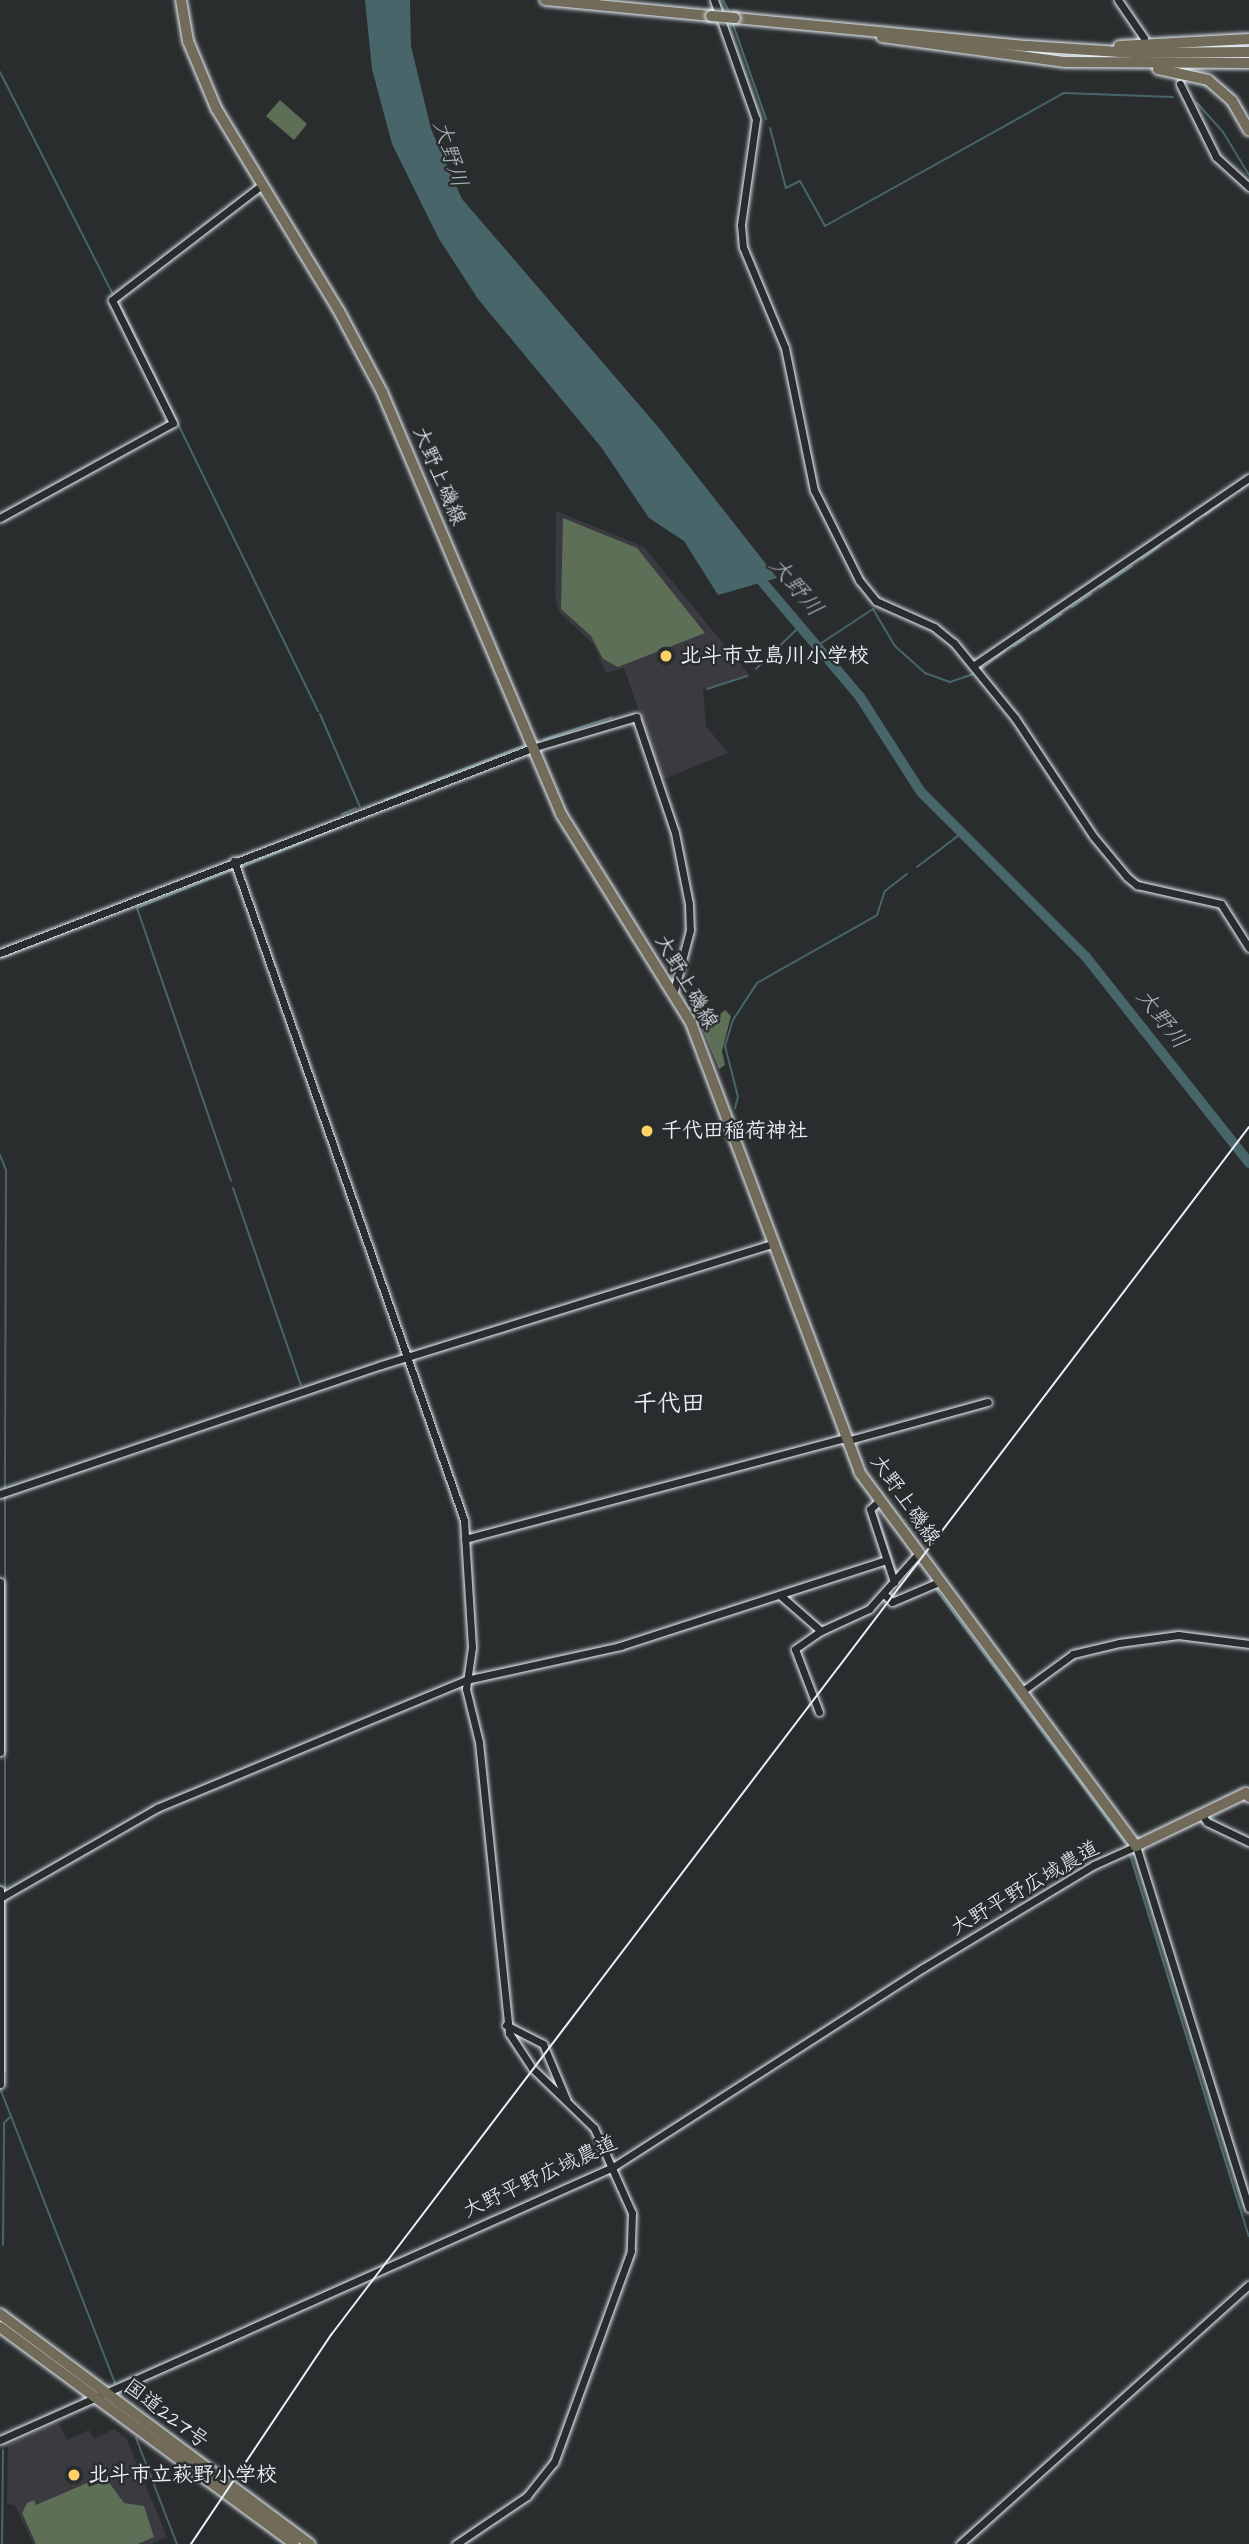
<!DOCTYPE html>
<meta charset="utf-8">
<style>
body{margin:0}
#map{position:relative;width:1249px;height:2544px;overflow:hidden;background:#2a2d2e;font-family:"Architects Daughter","Klee One",sans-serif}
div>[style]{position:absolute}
.built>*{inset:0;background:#3a3a40}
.green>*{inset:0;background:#5e6f58}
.water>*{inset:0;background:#48666a}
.stream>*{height:2px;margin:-1px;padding:0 1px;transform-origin:1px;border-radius:1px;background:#48666a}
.river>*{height:10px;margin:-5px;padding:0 5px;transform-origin:5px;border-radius:5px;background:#48666a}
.roads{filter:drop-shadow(0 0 2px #e8f1f8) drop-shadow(0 0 2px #e8f1f8)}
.minor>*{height:7px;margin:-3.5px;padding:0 3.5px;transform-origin:3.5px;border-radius:3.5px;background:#2a2d2e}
.major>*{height:10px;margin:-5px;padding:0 5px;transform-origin:5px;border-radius:5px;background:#726b5a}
.highway>*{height:10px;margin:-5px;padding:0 5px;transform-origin:5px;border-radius:5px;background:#726b5a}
.rail>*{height:2px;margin:-1px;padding:0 1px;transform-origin:1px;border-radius:1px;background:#e8f1f8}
.bridges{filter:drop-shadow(0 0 2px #e8f1f8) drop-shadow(0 0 2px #e8f1f8)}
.highway-bridge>*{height:10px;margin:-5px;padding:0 5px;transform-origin:5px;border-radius:5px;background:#726b5a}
.dots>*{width:19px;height:19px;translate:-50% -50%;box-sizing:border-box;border:4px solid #2a2d2e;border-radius:50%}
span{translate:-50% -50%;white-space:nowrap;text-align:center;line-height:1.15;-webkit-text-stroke:5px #2a2d2e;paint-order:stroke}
.street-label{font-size:21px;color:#e8f1f8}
.poi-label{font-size:21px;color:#e8f1f8;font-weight:700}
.left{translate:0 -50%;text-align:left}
.water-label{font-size:23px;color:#a8b9bf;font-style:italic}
.quarter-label{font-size:24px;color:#e8f1f8;font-weight:700}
</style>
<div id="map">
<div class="built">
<div style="clip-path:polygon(556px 511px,644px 547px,750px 676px,703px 689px,706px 726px,728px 753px,662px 780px,624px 668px,606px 673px,593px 644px,559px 612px,555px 596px)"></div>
<div style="clip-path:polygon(58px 2422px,67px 2440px,89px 2430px,94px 2439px,114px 2429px,126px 2438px,167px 2537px,151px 2544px,33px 2544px,15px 2505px,7px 2504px,8px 2445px)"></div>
</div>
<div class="green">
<div style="clip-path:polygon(280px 100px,307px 124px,294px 140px,266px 116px)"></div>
<div style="clip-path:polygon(563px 518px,637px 548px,705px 633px,618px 667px,603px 659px,591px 636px,561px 609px)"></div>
<div style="clip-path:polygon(725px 1010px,731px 1016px,722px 1051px,725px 1065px,719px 1069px,703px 1030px)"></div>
<div style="clip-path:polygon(107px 2480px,124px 2503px,144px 2506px,154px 2537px,138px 2544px,36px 2544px,22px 2513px,27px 2503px,34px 2500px,36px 2505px,87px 2483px,89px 2487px)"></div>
</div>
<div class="water">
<div style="clip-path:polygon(365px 0,410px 0,411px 46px,431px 129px,462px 199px,659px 428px,777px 578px,718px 595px,684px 541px,649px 518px,601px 447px,478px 299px,439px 239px,392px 144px,372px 69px)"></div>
</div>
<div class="stream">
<div style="left:723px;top:0;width:13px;rotate:63deg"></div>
<div style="left:733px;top:24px;width:101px;rotate:70.8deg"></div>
<div style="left:0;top:72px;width:248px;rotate:63.1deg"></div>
<div style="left:1197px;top:103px;width:39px;rotate:48deg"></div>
<div style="left:1223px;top:132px;width:50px;rotate:58.8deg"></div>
<div style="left:770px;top:128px;width:62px;rotate:75.1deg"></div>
<div style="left:786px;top:188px;width:16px;rotate:-27deg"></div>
<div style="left:800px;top:181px;width:51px;rotate:60.9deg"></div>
<div style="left:825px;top:226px;width:274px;rotate:-29.1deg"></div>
<div style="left:1064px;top:93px;width:109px;rotate:2.1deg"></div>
<div style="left:120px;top:305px;width:452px;rotate:64deg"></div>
<div style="left:1238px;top:491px;width:14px;rotate:-36deg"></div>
<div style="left:1205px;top:515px;width:25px;rotate:-37deg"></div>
<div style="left:1171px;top:538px;width:27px;rotate:-34deg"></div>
<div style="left:1142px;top:559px;width:22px;rotate:-36deg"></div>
<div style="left:1101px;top:587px;width:37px;rotate:-34deg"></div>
<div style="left:1072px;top:607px;width:23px;rotate:-34deg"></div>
<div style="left:1035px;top:632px;width:32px;rotate:-34deg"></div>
<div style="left:817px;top:646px;width:67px;rotate:-33.5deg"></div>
<div style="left:873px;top:609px;width:43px;rotate:59.3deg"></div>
<div style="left:895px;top:646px;width:40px;rotate:42deg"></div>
<div style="left:925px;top:673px;width:27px;rotate:20deg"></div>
<div style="left:950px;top:682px;width:24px;rotate:-19deg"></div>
<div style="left:1014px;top:646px;width:13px;rotate:-32deg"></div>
<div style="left:756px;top:669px;width:62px;rotate:-44.3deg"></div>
<div style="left:981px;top:669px;width:30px;rotate:-37deg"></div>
<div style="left:707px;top:689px;width:42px;rotate:-18deg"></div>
<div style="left:320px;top:714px;width:101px;rotate:66.7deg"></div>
<div style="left:544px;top:739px;width:71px;rotate:-17.9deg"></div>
<div style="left:385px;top:800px;width:147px;rotate:-21.5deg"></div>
<div style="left:342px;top:814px;width:15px;rotate:-23deg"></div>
<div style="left:242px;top:867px;width:152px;rotate:-22.4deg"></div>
<div style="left:917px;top:867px;width:58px;rotate:-37.3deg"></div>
<div style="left:0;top:958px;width:191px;rotate:-21.5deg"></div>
<div style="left:735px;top:1108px;width:11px;rotate:-75deg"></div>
<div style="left:738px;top:1097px;width:53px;rotate:-104.3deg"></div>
<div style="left:725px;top:1046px;width:27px;rotate:-73deg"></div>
<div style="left:733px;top:1020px;width:44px;rotate:-57deg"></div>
<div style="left:757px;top:983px;width:138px;rotate:-29.5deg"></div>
<div style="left:877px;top:915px;width:25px;rotate:-72deg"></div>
<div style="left:885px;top:891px;width:28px;rotate:-38deg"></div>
<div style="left:0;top:1155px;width:16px;rotate:68deg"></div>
<div style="left:6px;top:1170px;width:318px;rotate:90.2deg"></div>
<div style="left:231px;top:1181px;width:289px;rotate:-109deg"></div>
<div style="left:137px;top:908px;width:102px;rotate:-21.8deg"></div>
<div style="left:233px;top:1188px;width:208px;rotate:71deg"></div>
<div style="left:877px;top:1514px;width:60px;rotate:71.6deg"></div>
<div style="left:935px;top:1588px;width:317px;rotate:53.3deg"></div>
<div style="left:1130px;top:1855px;width:399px;rotate:72.7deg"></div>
<div style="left:5px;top:1893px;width:397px;rotate:-90deg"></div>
<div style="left:5px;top:1898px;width:174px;rotate:90deg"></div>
<div style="left:0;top:2088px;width:317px;rotate:68.7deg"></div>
<div style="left:3px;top:2245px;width:122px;rotate:-89.5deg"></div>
<div style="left:4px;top:2123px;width:10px;rotate:-45deg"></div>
<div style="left:136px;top:2438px;width:114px;rotate:68.9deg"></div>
<div style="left:2px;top:2544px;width:94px;rotate:-89.4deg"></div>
</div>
<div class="river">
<div style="left:754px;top:572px;width:164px;rotate:49.7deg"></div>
<div style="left:860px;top:697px;width:113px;rotate:57.3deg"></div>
<div style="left:921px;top:792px;width:233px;rotate:45deg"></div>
<div style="left:1086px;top:957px;width:263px;rotate:51.6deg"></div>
</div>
<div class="roads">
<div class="minor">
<div style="left:714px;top:0;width:126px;rotate:70.6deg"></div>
<div style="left:756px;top:119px;width:107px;rotate:98.1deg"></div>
<div style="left:741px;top:225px;width:22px;rotate:85deg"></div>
<div style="left:743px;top:247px;width:109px;rotate:67.4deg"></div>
<div style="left:785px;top:348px;width:145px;rotate:78.5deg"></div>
<div style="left:814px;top:490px;width:101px;rotate:63.4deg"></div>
<div style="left:859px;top:580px;width:27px;rotate:51deg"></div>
<div style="left:876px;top:601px;width:64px;rotate:24.1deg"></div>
<div style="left:934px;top:627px;width:26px;rotate:39deg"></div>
<div style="left:954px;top:643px;width:97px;rotate:50.9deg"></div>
<div style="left:1015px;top:718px;width:141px;rotate:56.5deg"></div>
<div style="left:1093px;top:836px;width:53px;rotate:50.3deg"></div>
<div style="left:1127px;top:877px;width:13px;rotate:39deg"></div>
<div style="left:1137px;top:885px;width:86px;rotate:12.7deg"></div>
<div style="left:1221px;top:904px;width:52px;rotate:57.5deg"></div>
<div style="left:1118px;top:0;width:46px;rotate:55.6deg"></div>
<div style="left:1180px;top:84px;width:81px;rotate:63.7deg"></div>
<div style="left:1216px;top:157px;width:45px;rotate:42.3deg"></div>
<div style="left:0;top:518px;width:197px;rotate:-28.8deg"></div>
<div style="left:173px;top:423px;width:137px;rotate:-116.4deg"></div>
<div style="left:112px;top:300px;width:189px;rotate:-37.5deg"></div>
<div style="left:973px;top:666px;width:334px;rotate:-34.3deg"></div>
<div style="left:234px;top:861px;width:698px;rotate:70.76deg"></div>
<div style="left:464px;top:1520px;width:127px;rotate:86.4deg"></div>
<div style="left:472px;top:1647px;width:42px;rotate:98.1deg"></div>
<div style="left:466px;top:1689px;width:55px;rotate:76.2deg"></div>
<div style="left:479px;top:1742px;width:293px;rotate:84.1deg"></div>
<div style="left:509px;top:2033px;width:42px;rotate:56.7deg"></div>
<div style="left:532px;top:2068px;width:86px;rotate:44.1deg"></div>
<div style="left:594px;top:2128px;width:93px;rotate:65.9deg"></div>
<div style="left:632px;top:2213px;width:38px;rotate:92deg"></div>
<div style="left:631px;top:2251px;width:225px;rotate:110deg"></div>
<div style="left:554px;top:2462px;width:43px;rotate:128.5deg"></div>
<div style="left:527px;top:2496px;width:86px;rotate:145.9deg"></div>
<div style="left:0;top:953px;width:570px;rotate:-21.07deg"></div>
<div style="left:532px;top:748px;width:109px;rotate:-16.6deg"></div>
<div style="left:636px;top:717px;width:122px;rotate:71.4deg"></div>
<div style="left:675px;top:833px;width:72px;rotate:78.8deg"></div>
<div style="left:689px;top:904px;width:26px;rotate:88deg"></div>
<div style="left:690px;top:930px;width:63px;rotate:104.7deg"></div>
<div style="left:846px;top:1441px;width:147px;rotate:-15.4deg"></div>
<div style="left:0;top:1494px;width:402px;rotate:-18.7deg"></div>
<div style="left:381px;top:1365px;width:412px;rotate:-17.2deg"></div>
<div style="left:879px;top:1501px;width:12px;rotate:138deg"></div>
<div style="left:870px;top:1509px;width:77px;rotate:71.8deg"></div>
<div style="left:465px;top:1539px;width:392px;rotate:-14.9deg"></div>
<div style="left:0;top:1582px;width:170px;rotate:90deg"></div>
<div style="left:884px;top:1594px;width:11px;rotate:45deg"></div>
<div style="left:892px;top:1602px;width:51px;rotate:-23.1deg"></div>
<div style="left:781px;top:1596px;width:53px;rotate:41.2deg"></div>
<div style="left:821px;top:1631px;width:53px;rotate:-24.6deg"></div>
<div style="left:869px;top:1609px;width:74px;rotate:-48.3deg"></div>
<div style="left:1021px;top:1692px;width:64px;rotate:-36.2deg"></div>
<div style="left:1073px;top:1654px;width:47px;rotate:-13.4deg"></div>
<div style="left:1119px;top:1643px;width:60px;rotate:-7.7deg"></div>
<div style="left:1178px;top:1635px;width:72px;rotate:7.2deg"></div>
<div style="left:819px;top:1712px;width:67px;rotate:-110.9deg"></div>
<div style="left:795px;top:1649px;width:32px;rotate:-35deg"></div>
<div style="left:1201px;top:1814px;width:10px;rotate:53deg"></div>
<div style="left:1207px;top:1822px;width:47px;rotate:25.5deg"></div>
<div style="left:0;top:1890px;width:194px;rotate:90deg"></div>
<div style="left:0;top:1898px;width:181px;rotate:-29.8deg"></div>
<div style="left:157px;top:1808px;width:334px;rotate:-22.5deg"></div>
<div style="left:466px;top:1680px;width:158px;rotate:-12.4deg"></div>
<div style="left:620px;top:1646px;width:280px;rotate:-17.9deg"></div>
<div style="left:506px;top:2025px;width:42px;rotate:27.2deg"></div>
<div style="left:543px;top:2044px;width:60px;rotate:67.3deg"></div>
<div style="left:0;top:2440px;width:671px;rotate:-24.01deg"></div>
<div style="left:613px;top:2167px;width:368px;rotate:-32.7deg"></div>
<div style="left:923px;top:1968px;width:200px;rotate:-31.1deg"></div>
<div style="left:1094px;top:1865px;width:46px;rotate:-24.3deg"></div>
<div style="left:1136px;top:1846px;width:379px;rotate:72.7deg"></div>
<div style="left:960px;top:2544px;width:388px;rotate:-41.9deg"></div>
</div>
<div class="major">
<div style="left:181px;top:0;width:42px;rotate:80.3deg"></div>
<div style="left:188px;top:41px;width:73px;rotate:67.3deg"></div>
<div style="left:216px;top:108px;width:237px;rotate:58.8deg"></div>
<div style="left:339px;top:311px;width:92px;rotate:62deg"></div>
<div style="left:382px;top:392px;width:458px;rotate:67deg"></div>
<div style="left:561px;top:814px;width:246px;rotate:58.1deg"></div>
<div style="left:691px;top:1023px;width:481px;rotate:69.4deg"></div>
<div style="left:860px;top:1473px;width:464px;rotate:53.5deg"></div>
<div style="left:1136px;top:1846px;width:122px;rotate:-25.7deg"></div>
<div style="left:1246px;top:1793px;width:5px;rotate:53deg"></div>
</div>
<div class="highway">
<div style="left:545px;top:0;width:167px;rotate:5.5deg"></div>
<div style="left:735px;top:18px;width:294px;rotate:5.5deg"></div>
<div style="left:1028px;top:46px;width:107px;rotate:3.7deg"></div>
<div style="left:1135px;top:53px;width:114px;rotate:-0.5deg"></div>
<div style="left:882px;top:37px;width:185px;rotate:7.8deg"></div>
<div style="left:1065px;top:62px;width:184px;rotate:0.3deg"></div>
<div style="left:1119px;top:46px;width:130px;rotate:-3.1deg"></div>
<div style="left:1158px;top:69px;width:51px;rotate:12.4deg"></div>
<div style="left:1208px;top:80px;width:32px;rotate:41deg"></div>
<div style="left:1232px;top:101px;width:34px;rotate:60deg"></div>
<div style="left:0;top:2314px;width:386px;rotate:36.6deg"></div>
<div style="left:0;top:2327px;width:365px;rotate:36.4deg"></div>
</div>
</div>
<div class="rail">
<div style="left:191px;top:2544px;width:252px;rotate:-56.2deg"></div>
<div style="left:331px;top:2335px;width:1517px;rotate:-52.77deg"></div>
</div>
<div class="bridges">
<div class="highway-bridge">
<div style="left:711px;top:16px;width:24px;rotate:5deg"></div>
</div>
</div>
<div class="dots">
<div style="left:666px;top:656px;background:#ffd166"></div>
<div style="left:647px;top:1131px;background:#ffd166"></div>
<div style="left:74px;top:2475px;background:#ffd166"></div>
</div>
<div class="street-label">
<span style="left:439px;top:476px;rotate:67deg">大野上磯線</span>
<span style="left:686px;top:982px;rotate:60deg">大野上磯線</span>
<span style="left:905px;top:1500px;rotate:55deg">大野上磯線</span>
<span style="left:1025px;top:1888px;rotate:-30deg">大野平野広域農道</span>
<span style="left:540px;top:2177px;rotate:-25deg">大野平野広域農道</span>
<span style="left:166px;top:2414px;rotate:37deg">国道227号</span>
</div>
<div class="poi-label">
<span class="left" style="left:680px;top:656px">北斗市立島川小学校</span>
<span class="left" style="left:661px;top:1131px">千代田稲荷神社</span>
<span class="left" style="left:88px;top:2475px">北斗市立萩野小学校</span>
</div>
<div class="water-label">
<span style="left:450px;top:154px;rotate:73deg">大野川</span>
<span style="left:796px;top:587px;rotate:50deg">大野川</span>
<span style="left:1162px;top:1019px;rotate:52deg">大野川</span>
</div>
<div class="quarter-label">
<span style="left:669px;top:1405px">千代田</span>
</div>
</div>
